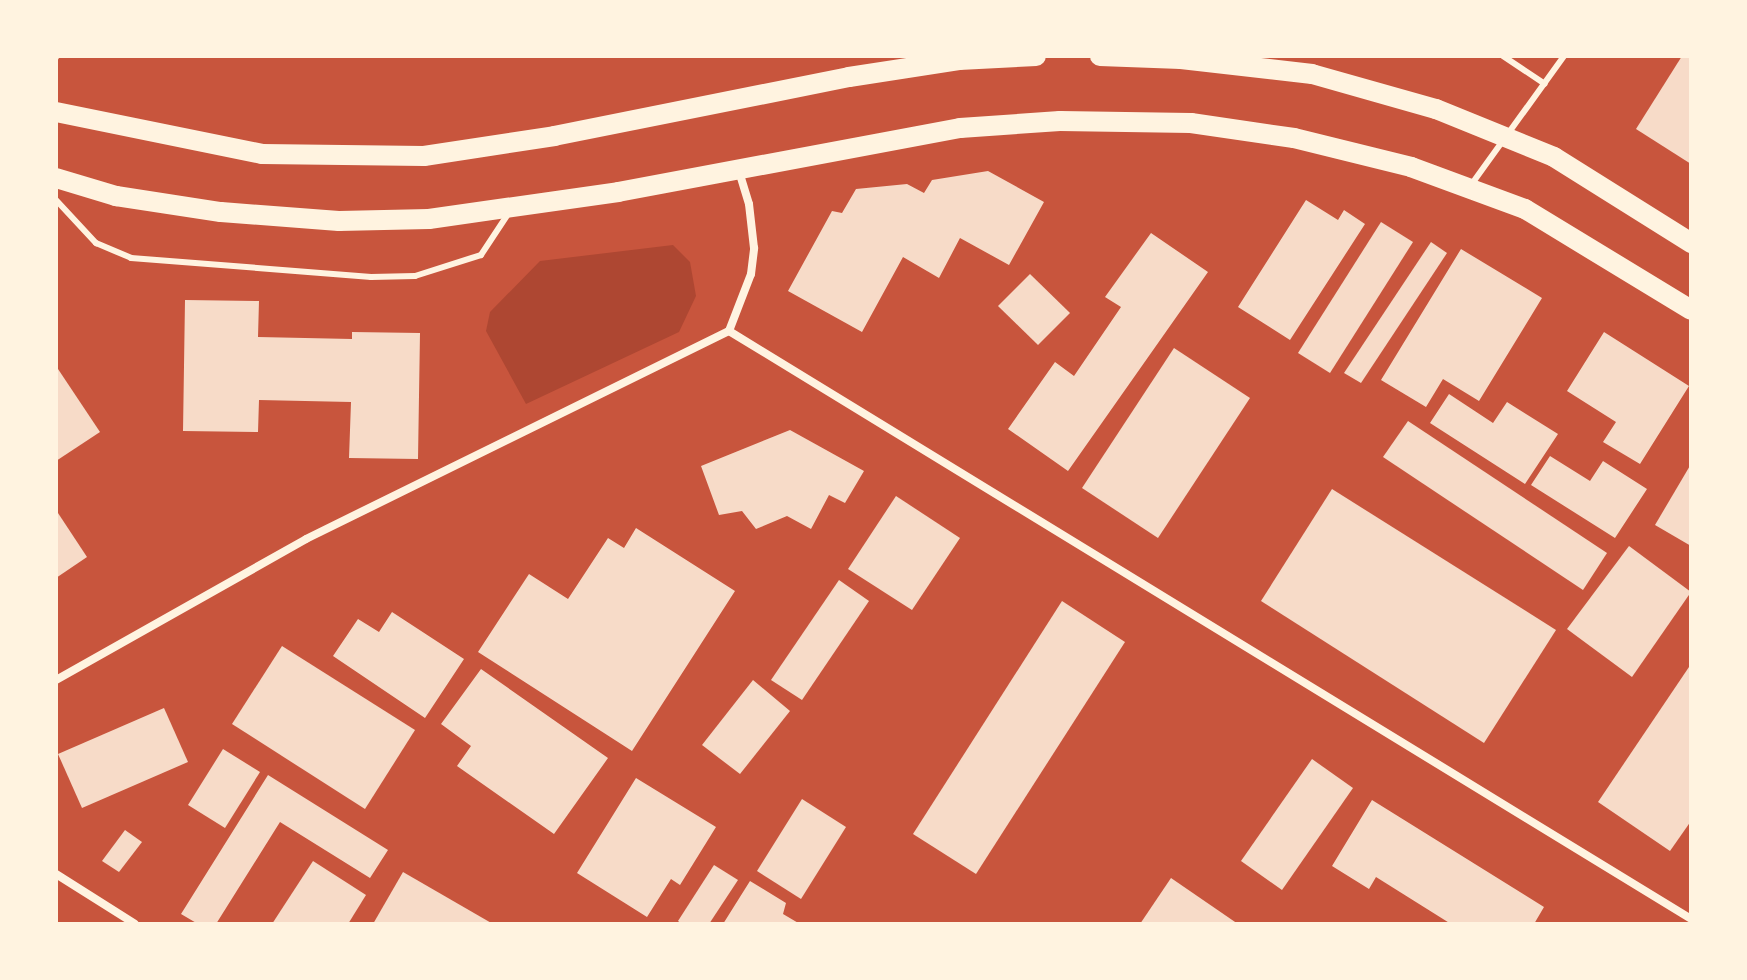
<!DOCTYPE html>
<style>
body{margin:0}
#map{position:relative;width:1747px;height:980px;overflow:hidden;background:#c8553d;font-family:Mulish,sans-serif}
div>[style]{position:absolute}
.green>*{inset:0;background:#ae4732}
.building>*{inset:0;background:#f7dbc8}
.service>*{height:6px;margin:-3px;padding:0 3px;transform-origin:3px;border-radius:3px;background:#fff3e0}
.minor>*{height:8px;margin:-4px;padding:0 4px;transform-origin:4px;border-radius:4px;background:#fff3e0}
.primary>*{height:20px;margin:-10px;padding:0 10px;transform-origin:10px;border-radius:10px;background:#fff3e0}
span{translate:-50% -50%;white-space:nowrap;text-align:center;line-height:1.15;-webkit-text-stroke:6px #fff3e0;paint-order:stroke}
.frame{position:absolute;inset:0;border:58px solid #fff3e0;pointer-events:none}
</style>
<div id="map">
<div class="green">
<div style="clip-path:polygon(673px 245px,690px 262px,696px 296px,679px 332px,526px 404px,486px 331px,490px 312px,540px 261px)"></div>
</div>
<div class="building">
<div style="clip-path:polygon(1682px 56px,1691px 56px,1691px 164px,1636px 129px)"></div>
<div style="clip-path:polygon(988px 171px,1044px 202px,1009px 265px,960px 238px,939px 278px,903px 257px,862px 332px,788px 291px,832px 211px,842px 213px,856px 189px,907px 184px,924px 193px,932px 180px)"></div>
<div style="clip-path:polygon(1306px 200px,1338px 220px,1344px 210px,1365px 224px,1290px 340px,1238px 307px)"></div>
<div style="clip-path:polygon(1381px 222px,1413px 242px,1330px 373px,1298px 353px)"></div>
<div style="clip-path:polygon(1151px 233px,1208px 272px,1068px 471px,1008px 429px,1055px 362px,1074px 376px,1121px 307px,1105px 297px)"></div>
<div style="clip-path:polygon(1431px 242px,1447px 253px,1361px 383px,1344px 373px)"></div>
<div style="clip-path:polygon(1461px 249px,1542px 298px,1479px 401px,1443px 379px,1426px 407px,1381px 380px)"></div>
<div style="clip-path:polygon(1030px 274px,1070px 313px,1038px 345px,998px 306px)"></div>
<div style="clip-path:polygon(185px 300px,259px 301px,258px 337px,352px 339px,352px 332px,420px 333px,418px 459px,349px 458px,351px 402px,259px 400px,258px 432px,183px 431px)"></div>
<div style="clip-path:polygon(1604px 332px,1689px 386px,1640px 464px,1603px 442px,1616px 422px,1567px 391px)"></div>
<div style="clip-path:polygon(1174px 348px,1250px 398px,1158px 538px,1082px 488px)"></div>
<div style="clip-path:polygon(56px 366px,100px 432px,56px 461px)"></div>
<div style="clip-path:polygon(1449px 394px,1493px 423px,1507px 402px,1558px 434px,1525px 484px,1430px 423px)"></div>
<div style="clip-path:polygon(1408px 421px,1607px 553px,1583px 590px,1383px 457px)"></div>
<div style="clip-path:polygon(790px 430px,864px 471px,845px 503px,829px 495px,811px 529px,787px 516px,756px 529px,742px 511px,719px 515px,701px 466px)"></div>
<div style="clip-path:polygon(1550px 456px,1590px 481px,1603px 461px,1647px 489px,1615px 538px,1531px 485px)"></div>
<div style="clip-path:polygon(1691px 464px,1691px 546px,1655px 525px)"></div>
<div style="clip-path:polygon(1332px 489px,1556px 630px,1484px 743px,1261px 601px)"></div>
<div style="clip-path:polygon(896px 496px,960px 538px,912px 610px,848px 569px)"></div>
<div style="clip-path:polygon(56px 510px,87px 557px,56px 578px)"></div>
<div style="clip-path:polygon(636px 528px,735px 591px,632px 751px,478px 652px,529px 574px,568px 599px,608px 538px,624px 548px)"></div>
<div style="clip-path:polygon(1629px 546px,1691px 592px,1632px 677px,1567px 629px)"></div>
<div style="clip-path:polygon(839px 580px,869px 601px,802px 700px,771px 680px)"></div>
<div style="clip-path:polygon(1062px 601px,1125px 642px,976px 874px,913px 834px)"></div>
<div style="clip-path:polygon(392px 612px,464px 659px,425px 718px,333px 656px,358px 619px,379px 632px)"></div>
<div style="clip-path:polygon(282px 646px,415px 730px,365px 809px,232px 724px)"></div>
<div style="clip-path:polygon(1691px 664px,1691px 821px,1670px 851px,1598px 802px)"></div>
<div style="clip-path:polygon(481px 669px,608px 758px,554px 834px,457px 766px,471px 746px,441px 724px)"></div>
<div style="clip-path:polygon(753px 680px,790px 711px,740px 774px,702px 745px)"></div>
<div style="clip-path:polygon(164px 708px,188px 762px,82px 808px,58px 754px)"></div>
<div style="clip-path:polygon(223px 749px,260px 772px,225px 828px,188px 805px)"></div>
<div style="clip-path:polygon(1312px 759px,1353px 788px,1282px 890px,1241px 861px)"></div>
<div style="clip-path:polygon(268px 775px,388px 850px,370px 878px,280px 822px,216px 924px,198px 924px,181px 914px)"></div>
<div style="clip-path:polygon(636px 778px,716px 827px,680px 885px,671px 879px,647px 917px,577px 873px)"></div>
<div style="clip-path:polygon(802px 799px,846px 827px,801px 899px,757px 871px)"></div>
<div style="clip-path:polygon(1372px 800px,1544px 907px,1534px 924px,1451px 924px,1376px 877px,1369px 889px,1332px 866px)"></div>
<div style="clip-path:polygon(125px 830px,142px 842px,119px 872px,102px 861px)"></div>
<div style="clip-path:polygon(313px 861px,366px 895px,348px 924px,272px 924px)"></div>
<div style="clip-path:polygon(714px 865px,738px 880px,709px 924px,682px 924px,678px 921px)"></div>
<div style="clip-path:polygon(403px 872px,493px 924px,373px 924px)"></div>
<div style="clip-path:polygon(1171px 878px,1238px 924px,1140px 924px)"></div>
<div style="clip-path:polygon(750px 881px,786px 903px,783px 914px,800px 924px,723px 924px)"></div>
</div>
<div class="service">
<div style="left:1503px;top:56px;width:50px;rotate:33.7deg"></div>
<div style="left:56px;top:57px;width:1px;rotate:-90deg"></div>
<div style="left:1471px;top:185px;width:159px;rotate:-54.2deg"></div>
<div style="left:56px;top:200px;width:59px;rotate:47.1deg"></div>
<div style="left:96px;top:243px;width:38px;rotate:23deg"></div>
<div style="left:131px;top:258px;width:241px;rotate:4.5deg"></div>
<div style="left:371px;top:277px;width:44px;rotate:-1.3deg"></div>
<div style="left:415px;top:276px;width:69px;rotate:-17.7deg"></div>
<div style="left:481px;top:255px;width:53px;rotate:-56.6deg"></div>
</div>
<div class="minor">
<div style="left:729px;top:331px;width:1127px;rotate:31.43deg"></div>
<div style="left:56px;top:680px;width:287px;rotate:-29.4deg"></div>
<div style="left:306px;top:539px;width:471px;rotate:-26.2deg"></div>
<div style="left:729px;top:331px;width:61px;rotate:-68.9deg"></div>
<div style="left:751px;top:274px;width:26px;rotate:-83deg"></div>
<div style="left:754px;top:248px;width:44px;rotate:-96.5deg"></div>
<div style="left:749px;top:204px;width:37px;rotate:-107deg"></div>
<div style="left:56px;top:874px;width:93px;rotate:32.3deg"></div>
</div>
<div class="primary">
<div style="left:1100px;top:56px;width:81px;rotate:2.1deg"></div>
<div style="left:1181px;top:59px;width:132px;rotate:6.5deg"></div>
<div style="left:1312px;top:74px;width:129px;rotate:15.8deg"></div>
<div style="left:1436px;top:109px;width:127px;rotate:22.1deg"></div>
<div style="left:1554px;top:157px;width:162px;rotate:32.1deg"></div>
<div style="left:56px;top:112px;width:210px;rotate:11.5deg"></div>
<div style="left:262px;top:154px;width:162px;rotate:0.7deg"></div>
<div style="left:424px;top:156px;width:132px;rotate:-8.7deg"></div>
<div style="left:554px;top:136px;width:301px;rotate:-11.3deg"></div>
<div style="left:849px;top:77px;width:111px;rotate:-8.8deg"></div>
<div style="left:959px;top:60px;width:77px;rotate:-3deg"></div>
<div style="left:56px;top:178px;width:63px;rotate:16.7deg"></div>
<div style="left:116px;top:196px;width:106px;rotate:8.7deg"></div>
<div style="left:221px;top:212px;width:118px;rotate:4.4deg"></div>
<div style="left:339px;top:221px;width:90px;rotate:-1.3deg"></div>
<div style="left:429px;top:219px;width:191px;rotate:-8.1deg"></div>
<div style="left:618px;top:192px;width:348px;rotate:-10.6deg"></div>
<div style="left:960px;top:128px;width:100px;rotate:-4deg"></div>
<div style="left:1060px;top:121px;width:131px;rotate:0.9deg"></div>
<div style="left:1191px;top:123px;width:104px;rotate:8.3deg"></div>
<div style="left:1294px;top:138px;width:121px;rotate:13.9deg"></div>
<div style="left:1411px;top:167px;width:121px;rotate:20.2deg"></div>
<div style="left:1525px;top:209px;width:194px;rotate:31.3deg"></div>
</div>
<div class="frame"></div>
</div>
